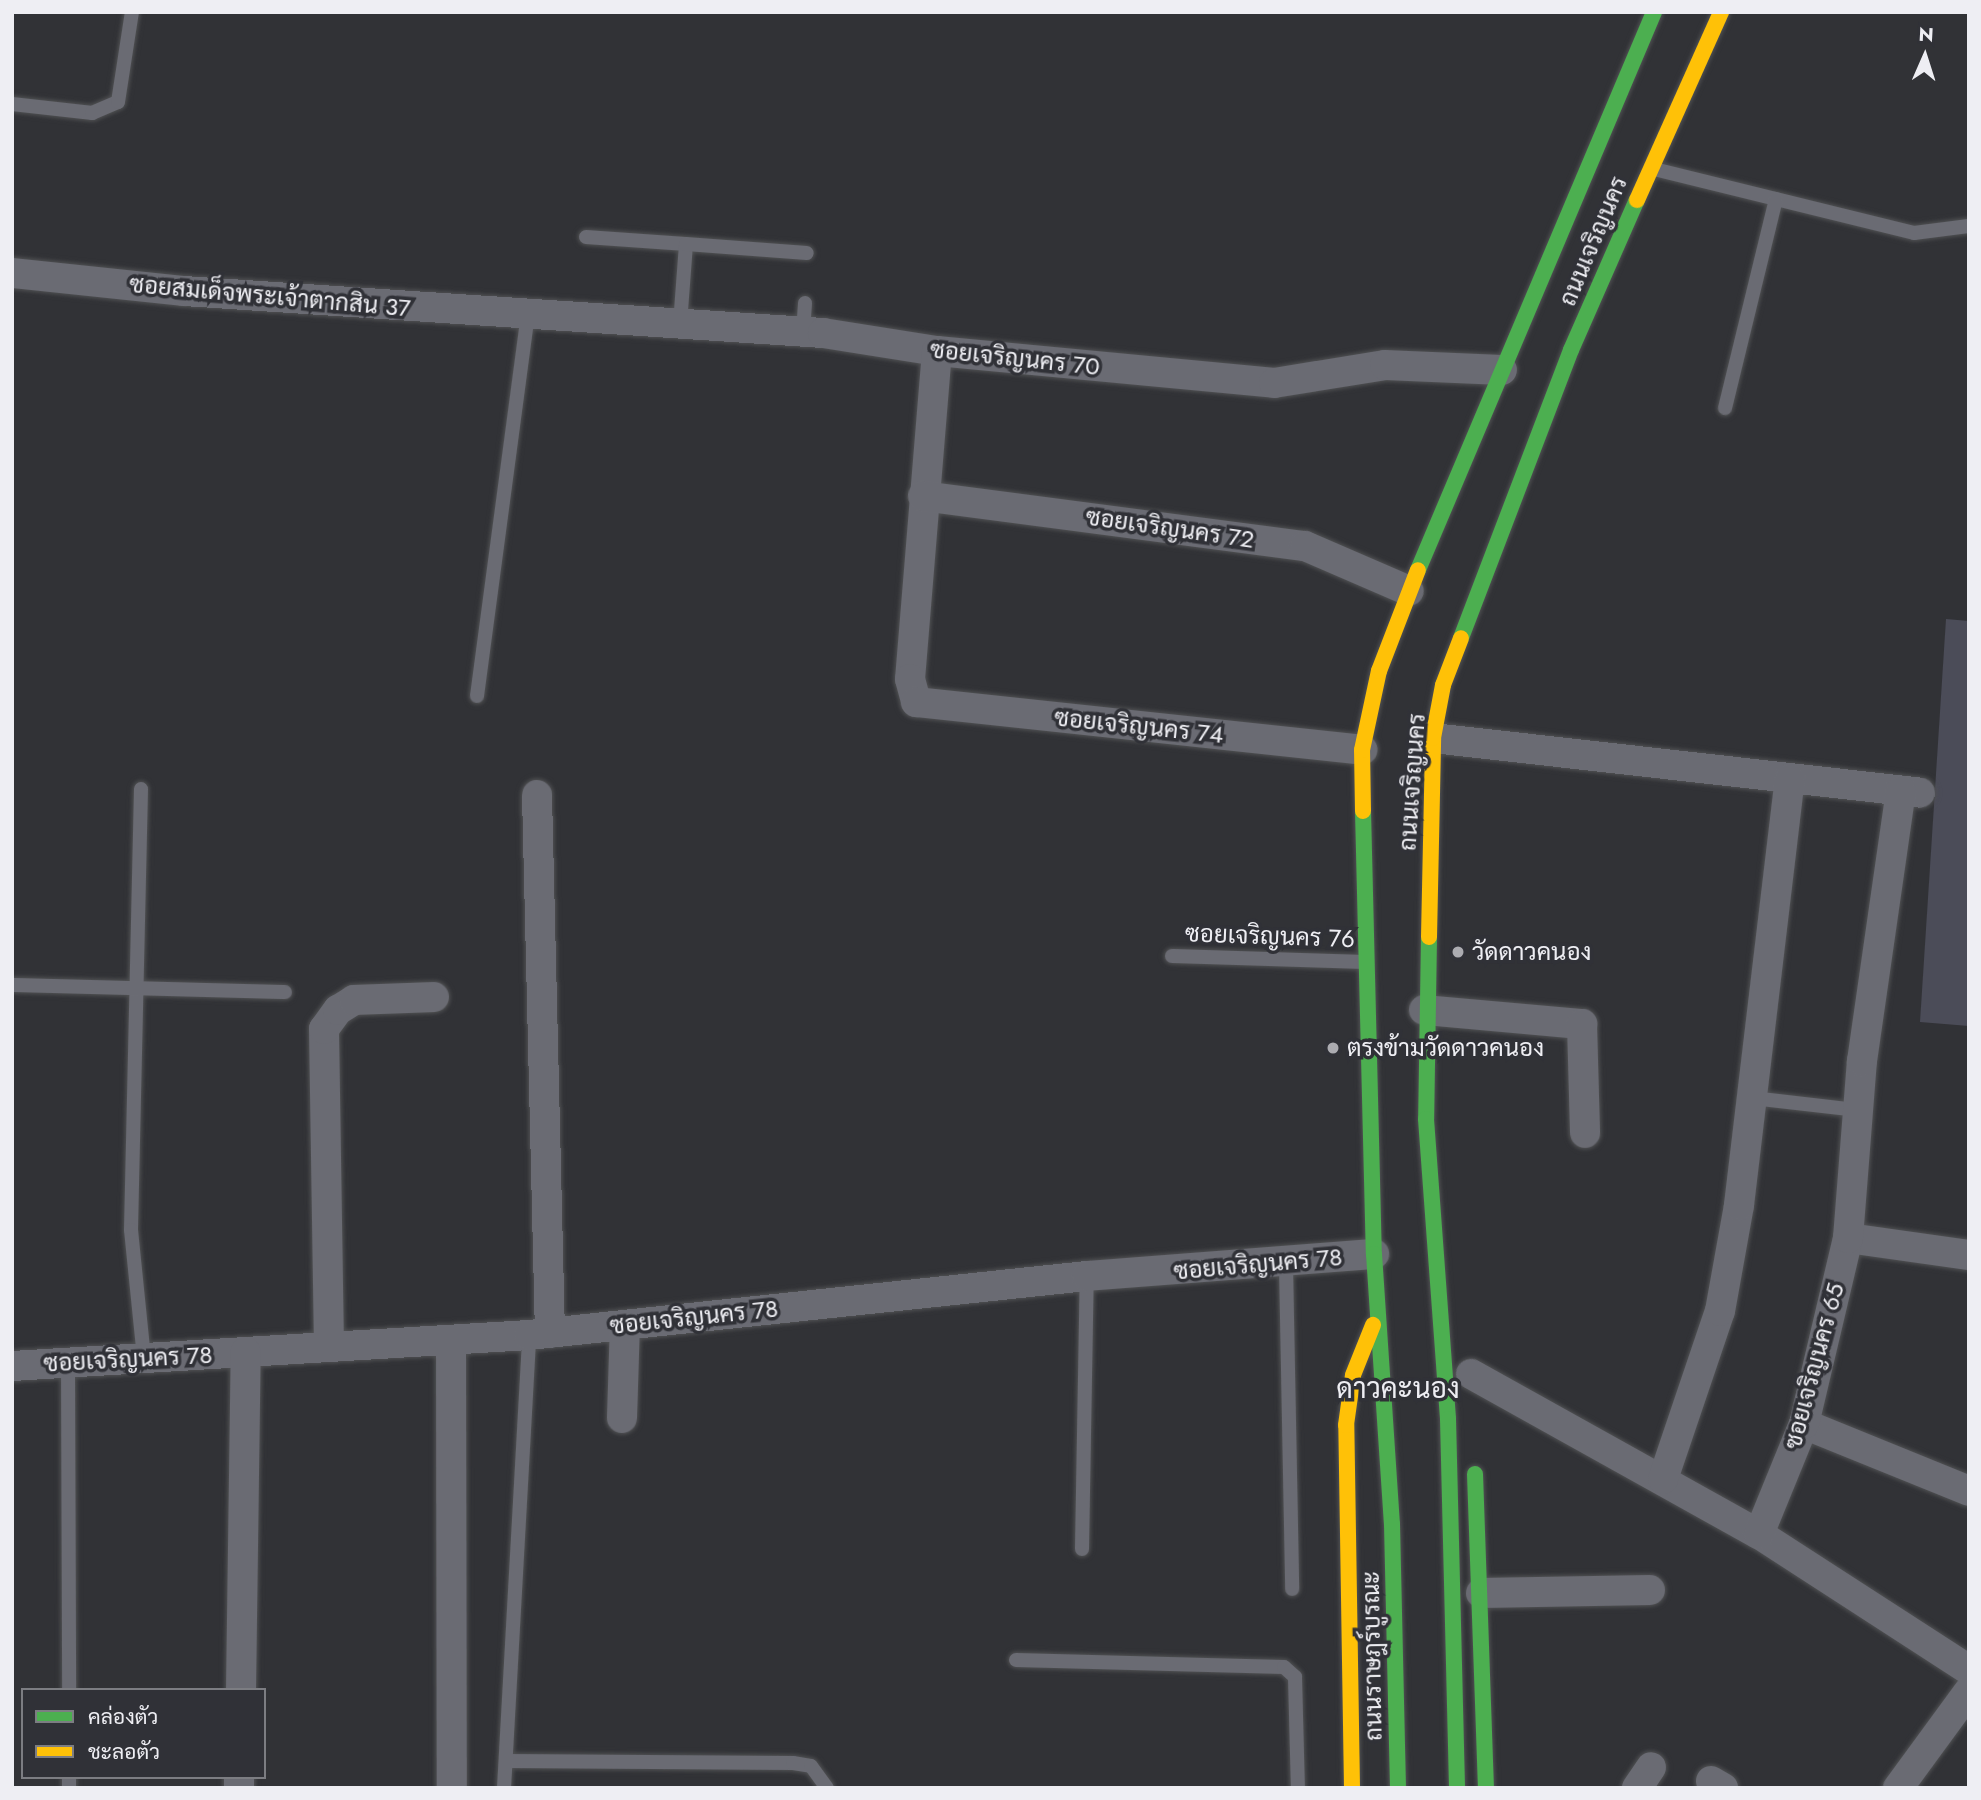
<!DOCTYPE html>
<meta charset="utf-8">
<style>
body{margin:0}
#map{position:relative;width:1981px;height:1800px;overflow:hidden;background:#313236;font-family:Jost,Sarabun,sans-serif}
div>[style]{position:absolute}
.building>*{inset:0;background:#4b4c58}
.roads{filter:drop-shadow(0 0 2px #505153) drop-shadow(0 0 2px #505153)}
.lane>*{height:14px;margin:-7px;padding:0 7px;transform-origin:7px;border-radius:7px;background:#6a6b73}
.street>*{height:30px;margin:-15px;padding:0 15px;transform-origin:15px;border-radius:15px;background:#6a6b73}
.fast>*{height:16px;margin:-8px;padding:0 8px;transform-origin:8px;border-radius:8px;background:#4caf50}
.slow>*{height:16px;margin:-8px;padding:0 8px;transform-origin:8px;border-radius:8px;background:#ffc107}
.dots>*{width:19px;height:19px;translate:-50% -50%;box-sizing:border-box;border:4px solid #303137;border-radius:50%}
span{translate:-50% -50%;white-space:nowrap;text-align:center;line-height:1.15;-webkit-text-stroke:7px #303137;paint-order:stroke}
.street-label{font-size:24px;color:#eeeef3}
.poi-label{font-size:24px;color:#eeeef3}
.left{translate:0 -50%;text-align:left}
.quarter-label{font-size:28px;color:#eeeef3}
.frame{position:absolute;inset:0;border:14px solid #eeeef3;pointer-events:none}
.legend{position:absolute;left:21px;top:1688px;width:245px;height:91px;box-sizing:border-box;background:#303137;border:2px solid #7c7d82;margin:0;padding:9px 12px;list-style:none;font-size:21px;color:#eeeef3}
.legend li{display:flex;align-items:center;gap:14px;height:35px}
.legend b{width:35px;border:2px solid #7c7d82}
.north{position:absolute;left:1890px;top:21px;width:70px;height:70px;-webkit-text-stroke:5px #303137;paint-order:stroke;rotate:3deg;font-size:19px;font-weight:700;line-height:28px;text-align:center;color:#eeeef3}
.north::after{content:'';display:block;margin:auto;width:24px;height:32px;background:#eeeef3;clip-path:polygon(50% 0,100% 100%,50% 72%,0 100%)}
</style>
<div id="map">
<div class="building">
<div style="clip-path:polygon(1946px 619px,1969px 621px,1969px 1026px,1920px 1022px)"></div>
</div>
<div class="roads">
<div class="lane">
<div style="left:12px;top:104px;width:81px;rotate:6.4deg"></div>
<div style="left:92px;top:113px;width:28px;rotate:-23deg"></div>
<div style="left:118px;top:102px;width:91px;rotate:-81.2deg"></div>
<div style="left:1654px;top:169px;width:268px;rotate:13.8deg"></div>
<div style="left:1914px;top:233px;width:55px;rotate:-7.3deg"></div>
<div style="left:586px;top:237px;width:100px;rotate:4deg"></div>
<div style="left:680px;top:324px;width:80px;rotate:-85.7deg"></div>
<div style="left:686px;top:244px;width:121px;rotate:4.3deg"></div>
<div style="left:803px;top:332px;width:29px;rotate:-86deg"></div>
<div style="left:1725px;top:408px;width:215px;rotate:-76.3deg"></div>
<div style="left:477px;top:696px;width:384px;rotate:-82.4deg"></div>
<div style="left:141px;top:789px;width:441px;rotate:91.3deg"></div>
<div style="left:131px;top:1230px;width:129px;rotate:84.2deg"></div>
<div style="left:1172px;top:956px;width:194px;rotate:1.8deg"></div>
<div style="left:12px;top:985px;width:273px;rotate:1.5deg"></div>
<div style="left:1753px;top:1098px;width:105px;rotate:6.6deg"></div>
<div style="left:1286px;top:1265px;width:324px;rotate:88.9deg"></div>
<div style="left:68px;top:1363px;width:327px;rotate:89.8deg"></div>
<div style="left:1082px;top:1549px;width:273px;rotate:-89deg"></div>
<div style="left:1016px;top:1660px;width:268px;rotate:1.5deg"></div>
<div style="left:1284px;top:1667px;width:15px;rotate:42deg"></div>
<div style="left:1295px;top:1677px;width:111px;rotate:88.5deg"></div>
<div style="left:506px;top:1761px;width:287px;rotate:0.4deg"></div>
<div style="left:793px;top:1763px;width:18px;rotate:9deg"></div>
<div style="left:811px;top:1766px;width:27px;rotate:54deg"></div>
<div style="left:69px;top:1777px;width:11px;rotate:90deg"></div>
<div style="left:504px;top:1788px;width:454px;rotate:-86.8deg"></div>
</div>
<div class="street">
<div style="left:12px;top:273px;width:173px;rotate:6deg"></div>
<div style="left:184px;top:291px;width:640px;rotate:3.76deg"></div>
<div style="left:823px;top:333px;width:115px;rotate:9deg"></div>
<div style="left:937px;top:351px;width:339px;rotate:5.4deg"></div>
<div style="left:1274px;top:383px;width:112px;rotate:-9.2deg"></div>
<div style="left:1385px;top:365px;width:117px;rotate:2.4deg"></div>
<div style="left:937px;top:351px;width:329px;rotate:94.7deg"></div>
<div style="left:910px;top:679px;width:24px;rotate:75deg"></div>
<div style="left:916px;top:702px;width:449px;rotate:6.1deg"></div>
<div style="left:923px;top:496px;width:385px;rotate:7.5deg"></div>
<div style="left:1305px;top:546px;width:113px;rotate:23.4deg"></div>
<div style="left:1433px;top:738px;width:490px;rotate:6.4deg"></div>
<div style="left:537px;top:795px;width:538px;rotate:88.62deg"></div>
<div style="left:1424px;top:1010px;width:159px;rotate:5.1deg"></div>
<div style="left:1582px;top:1024px;width:109px;rotate:88.4deg"></div>
<div style="left:1848px;top:1238px;width:122px;rotate:8deg"></div>
<div style="left:451px;top:1340px;width:448px;rotate:89.9deg"></div>
<div style="left:329px;top:1347px;width:318px;rotate:-90.9deg"></div>
<div style="left:324px;top:1029px;width:24px;rotate:-54deg"></div>
<div style="left:338px;top:1010px;width:19px;rotate:-32deg"></div>
<div style="left:354px;top:1000px;width:80px;rotate:-2.1deg"></div>
<div style="left:12px;top:1366px;width:518px;rotate:-3.43deg"></div>
<div style="left:529px;top:1335px;width:561px;rotate:-6.04deg"></div>
<div style="left:1087px;top:1276px;width:288px;rotate:-4.4deg"></div>
<div style="left:1471px;top:1374px;width:329px;rotate:29.1deg"></div>
<div style="left:1759px;top:1534px;width:250px;rotate:32.9deg"></div>
<div style="left:622px;top:1418px;width:93px;rotate:-88.2deg"></div>
<div style="left:1804px;top:1424px;width:178px;rotate:22.1deg"></div>
<div style="left:1663px;top:1479px;width:177px;rotate:-71.3deg"></div>
<div style="left:1720px;top:1311px;width:108px;rotate:-79.8deg"></div>
<div style="left:1739px;top:1205px;width:429px;rotate:-83.2deg"></div>
<div style="left:1759px;top:1534px;width:119px;rotate:-67.8deg"></div>
<div style="left:1804px;top:1424px;width:191px;rotate:-76.7deg"></div>
<div style="left:1848px;top:1238px;width:178px;rotate:-85.5deg"></div>
<div style="left:1862px;top:1061px;width:273px;rotate:-81.8deg"></div>
<div style="left:1481px;top:1593px;width:169px;rotate:-1deg"></div>
<div style="left:241px;top:1690px;width:338px;rotate:-89.2deg"></div>
<div style="left:1711px;top:1781px;width:14px;rotate:30deg"></div>
<div style="left:239px;top:1788px;width:11px;rotate:-90deg"></div>
<div style="left:1637px;top:1788px;width:25px;rotate:-56deg"></div>
<div style="left:1898px;top:1788px;width:120px;rotate:-53.8deg"></div>
</div>
<div class="fast">
<div style="left:1418px;top:570px;width:606px;rotate:-67.07deg"></div>
<div style="left:1461px;top:638px;width:308px;rotate:-69.1deg"></div>
<div style="left:1571px;top:350px;width:164px;rotate:-66.3deg"></div>
<div style="left:1363px;top:811px;width:443px;rotate:88.6deg"></div>
<div style="left:1374px;top:1254px;width:271px;rotate:86.2deg"></div>
<div style="left:1392px;top:1524px;width:264px;rotate:88.7deg"></div>
<div style="left:1429px;top:937px;width:182px;rotate:90.9deg"></div>
<div style="left:1426px;top:1119px;width:301px;rotate:85.8deg"></div>
<div style="left:1448px;top:1419px;width:369px;rotate:88.6deg"></div>
<div style="left:1475px;top:1474px;width:314px;rotate:88deg"></div>
</div>
<div class="slow">
<div style="left:1637px;top:200px;width:206px;rotate:-65.9deg"></div>
<div style="left:1363px;top:811px;width:61px;rotate:-90.9deg"></div>
<div style="left:1362px;top:750px;width:81px;rotate:-77.9deg"></div>
<div style="left:1379px;top:671px;width:108px;rotate:-68.9deg"></div>
<div style="left:1429px;top:937px;width:199px;rotate:-88.8deg"></div>
<div style="left:1433px;top:738px;width:54px;rotate:-79.3deg"></div>
<div style="left:1443px;top:685px;width:50px;rotate:-69deg"></div>
<div style="left:1352px;top:1788px;width:363px;rotate:-90.9deg"></div>
<div style="left:1346px;top:1425px;width:50px;rotate:-82deg"></div>
<div style="left:1353px;top:1375px;width:54px;rotate:-68.2deg"></div>
</div>
</div>
<div class="dots">
<div style="left:1458px;top:952px;background:#acacb1"></div>
<div style="left:1333px;top:1048px;background:#acacb1"></div>
</div>
<div class="street-label">
<span style="left:1593px;top:241px;rotate:-67deg">ถนนเจริญนคร</span>
<span style="left:270px;top:296px;rotate:5deg">ซอยสมเด็จพระเจ้าตากสิน 37</span>
<span style="left:1015px;top:358px;rotate:6deg">ซอยเจริญนคร 70</span>
<span style="left:1170px;top:528px;rotate:8deg">ซอยเจริญนคร 72</span>
<span style="left:1139px;top:726px;rotate:6deg">ซอยเจริญนคร 74</span>
<span style="left:1412px;top:782px;rotate:-86deg">ถนนเจริญนคร</span>
<span style="left:1270px;top:936px;rotate:2deg">ซอยเจริญนคร 76</span>
<span style="left:1258px;top:1264px;rotate:-5deg">ซอยเจริญนคร 78</span>
<span style="left:694px;top:1317px;rotate:-6deg">ซอยเจริญนคร 78</span>
<span style="left:128px;top:1359px;rotate:-3deg">ซอยเจริญนคร 78</span>
<span style="left:1814px;top:1366px;rotate:-75deg">ซอยเจริญนคร 65</span>
<span style="left:1372px;top:1656px;rotate:-91deg">ถนนราษฎร์บูรณะ</span>
</div>
<div class="poi-label">
<span class="left" style="left:1472px;top:952px">วัดดาวคนอง</span>
<span class="left" style="left:1347px;top:1048px">ตรงข้ามวัดดาวคนอง</span>
</div>
<div class="quarter-label">
<span style="left:1398px;top:1389px">ดาวคะนอง</span>
</div>
<div class="frame"></div>
<ul class="legend">
<li><b style="height:9px;background:#4caf50"></b>คล่องตัว</li>
<li><b style="height:9px;background:#ffc107"></b>ชะลอตัว</li>
</ul>
<div class="north">N</div>
</div>
